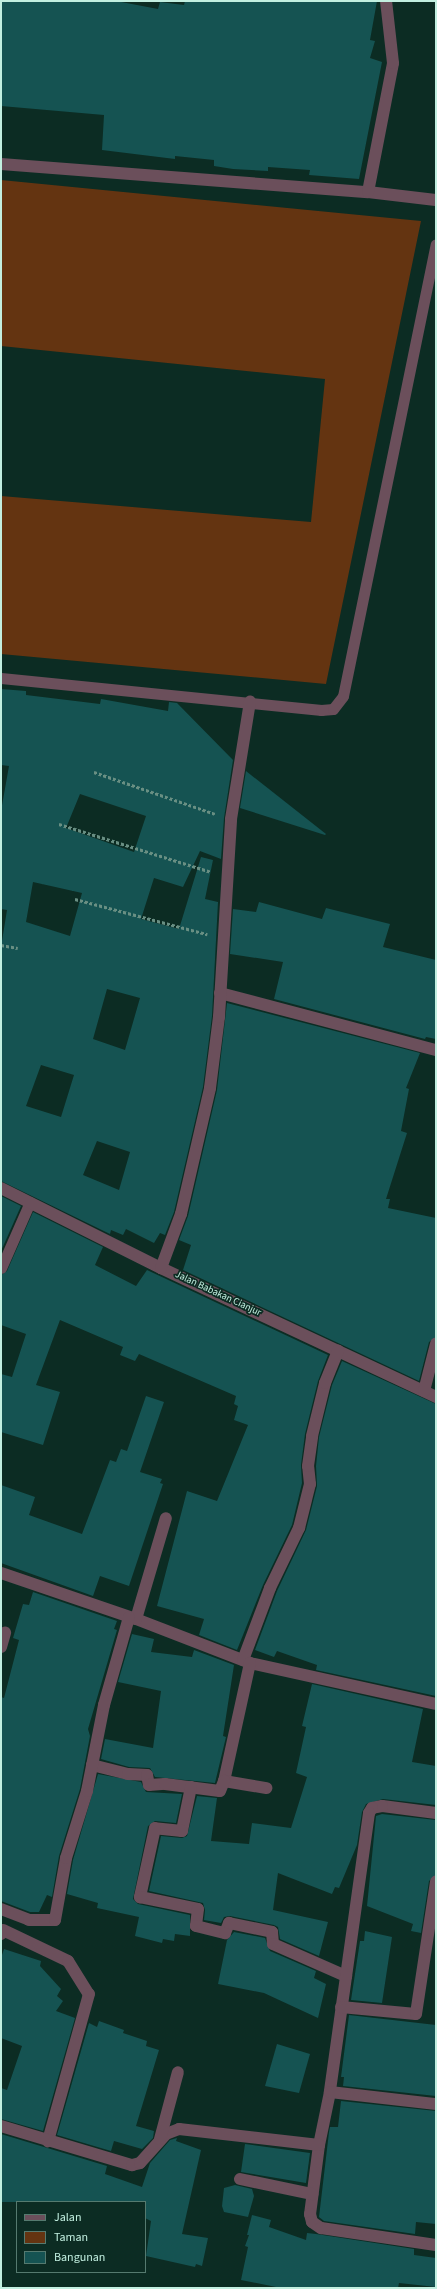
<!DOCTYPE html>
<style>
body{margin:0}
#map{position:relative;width:437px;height:2289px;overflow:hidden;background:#0c2c23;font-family:"Source Sans 3",sans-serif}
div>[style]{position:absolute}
.green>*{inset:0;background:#643411}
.building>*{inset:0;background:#155352}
.path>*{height:2.5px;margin-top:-1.25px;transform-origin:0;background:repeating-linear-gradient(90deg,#698f83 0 3px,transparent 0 5px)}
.lane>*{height:11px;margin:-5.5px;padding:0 5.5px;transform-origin:5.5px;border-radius:5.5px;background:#6b4f5b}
.street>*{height:12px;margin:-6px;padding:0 6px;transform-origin:6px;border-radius:6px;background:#6b4f5b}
span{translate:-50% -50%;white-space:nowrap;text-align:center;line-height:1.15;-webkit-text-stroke:3.5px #0c2c23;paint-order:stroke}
.street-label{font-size:10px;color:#c2efe0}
.frame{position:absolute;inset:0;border:2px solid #c2efe0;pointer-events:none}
.legend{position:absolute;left:16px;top:2201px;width:130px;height:72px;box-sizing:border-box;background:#0c2c23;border:1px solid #557a6f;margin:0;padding:5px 7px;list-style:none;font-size:12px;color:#c2efe0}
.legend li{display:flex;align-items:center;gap:8px;height:20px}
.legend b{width:20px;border:1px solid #557a6f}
</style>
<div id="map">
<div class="green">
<div style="clip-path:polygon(1px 180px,421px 221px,326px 684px,1px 654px,1px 496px,311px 522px,325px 379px,1px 346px)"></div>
</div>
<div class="building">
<div style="clip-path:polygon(1px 1px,116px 1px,158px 9px,160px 2px,184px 5px,185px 1px,377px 1px,370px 40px,375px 41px,370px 58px,382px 62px,359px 179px,309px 175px,310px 170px,268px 167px,268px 171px,233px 169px,214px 166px,214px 160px,175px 156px,175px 159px,102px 150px,104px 115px,1px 106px)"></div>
<div style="clip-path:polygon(evenodd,1px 689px,26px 691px,26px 695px,100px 704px,101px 699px,168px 711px,169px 702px,177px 703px,233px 760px,224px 818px,221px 859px,200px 851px,183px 887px,154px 878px,141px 919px,179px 929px,201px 857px,213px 860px,205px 899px,218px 902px,212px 1016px,203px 1087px,174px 1212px,165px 1235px,160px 1233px,154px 1243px,126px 1229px,123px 1235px,111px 1230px,110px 1234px,1px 1181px,1px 947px,7px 910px,1px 909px,1px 811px,9px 766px,1px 765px,1px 689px,80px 794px,146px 816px,134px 852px,66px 828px,80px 794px,1px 689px,33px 882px,82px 893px,70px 936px,26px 922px,33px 882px,1px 689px,107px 989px,140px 998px,125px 1050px,93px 1039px,107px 989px,1px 689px,41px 1065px,74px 1075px,61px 1117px,26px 1106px,41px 1065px,1px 689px,97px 1141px,130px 1152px,119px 1190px,83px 1175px,97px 1141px)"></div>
<div style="clip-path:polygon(246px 771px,326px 834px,325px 835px,240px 808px)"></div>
<div style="clip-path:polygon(259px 902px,322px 919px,326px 908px,390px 924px,383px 947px,436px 960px,436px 1039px,426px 1037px,425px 1039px,274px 999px,283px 962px,230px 954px,233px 909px,256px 912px)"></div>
<div style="clip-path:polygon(227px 1003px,420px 1053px,406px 1088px,409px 1089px,401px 1131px,407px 1133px,386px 1199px,390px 1199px,388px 1208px,436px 1218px,436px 1337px,429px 1342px,419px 1381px,183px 1270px,191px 1245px,179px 1240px,188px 1216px,217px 1090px)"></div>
<div style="clip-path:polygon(1px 1196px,21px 1206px,1px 1251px)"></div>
<div style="clip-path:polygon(33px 1212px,103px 1247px,95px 1265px,136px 1286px,147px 1270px,328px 1355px,318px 1381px,305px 1434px,301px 1465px,302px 1483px,292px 1525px,263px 1585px,237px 1650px,199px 1635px,204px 1619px,157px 1606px,187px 1491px,217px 1501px,248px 1425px,234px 1420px,238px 1406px,234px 1404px,236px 1396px,139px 1354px,135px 1361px,120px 1355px,123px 1347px,60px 1320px,36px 1385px,60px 1392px,43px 1445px,1px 1432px,1px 1374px,12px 1377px,26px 1334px,1px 1325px,1px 1275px,7px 1271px)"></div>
<div style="clip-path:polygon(342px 1361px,436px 1404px,436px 1696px,316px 1670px,317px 1665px,277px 1651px,274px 1657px,255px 1650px,277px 1591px,306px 1530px,317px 1486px,316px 1466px,319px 1437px,332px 1385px)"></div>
<div style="clip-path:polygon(146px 1396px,164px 1402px,140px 1472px,162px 1479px,160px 1483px,163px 1484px,129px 1586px,100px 1576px,93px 1596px,1px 1563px,1px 1485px,35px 1497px,29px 1515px,82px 1534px,110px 1460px,116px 1462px,121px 1449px,127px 1451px)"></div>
<div style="clip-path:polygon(33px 1592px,117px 1621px,114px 1629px,117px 1630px,88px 1729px,90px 1736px,80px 1789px,59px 1856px,52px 1897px,47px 1895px,39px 1912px,30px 1912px,1px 1901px,1px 1697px,4px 1698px,19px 1640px,13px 1638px,23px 1604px,29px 1605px)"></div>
<div style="clip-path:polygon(132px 1634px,154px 1639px,151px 1652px,192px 1657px,194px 1650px,234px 1665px,223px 1736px,226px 1737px,215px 1783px,155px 1777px,150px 1768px,129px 1767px,101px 1759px,105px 1739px,153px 1748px,161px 1691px,118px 1682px)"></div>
<div style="clip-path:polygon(312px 1684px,423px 1709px,412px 1762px,436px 1766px,436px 1805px,383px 1799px,366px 1804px,362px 1812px,357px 1845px,339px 1888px,335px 1887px,332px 1894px,278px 1873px,273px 1910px,328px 1922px,319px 1956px,280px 1939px,278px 1927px,274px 1925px,230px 1916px,224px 1917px,221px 1923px,204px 1920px,205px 1910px,203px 1903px,149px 1891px,161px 1836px,182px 1838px,187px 1836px,197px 1796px,217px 1798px,211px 1841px,249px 1844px,252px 1823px,291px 1828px,307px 1777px,296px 1773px,306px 1727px,302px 1726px)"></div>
<div style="clip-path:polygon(98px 1774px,141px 1782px,146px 1792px,182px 1794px,176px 1823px,155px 1821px,148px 1826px,133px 1899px,138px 1904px,190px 1915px,190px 1936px,175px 1934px,174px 1941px,163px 1939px,162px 1943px,135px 1936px,139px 1917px,97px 1908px,98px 1903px,67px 1894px,73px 1860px)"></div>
<div style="clip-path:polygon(382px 1814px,436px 1820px,436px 1875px,429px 1881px,421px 1933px,411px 1931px,413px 1924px,367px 1906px,376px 1816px)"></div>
<div style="clip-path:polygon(365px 1931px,392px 1937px,382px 2003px,351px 2000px,360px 1941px,364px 1941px)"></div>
<div style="clip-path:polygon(234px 1932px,265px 1938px,270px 1951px,316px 1971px,314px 1978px,326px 1984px,318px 2018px,264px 1993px,218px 1984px,227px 1940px)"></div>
<div style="clip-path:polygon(4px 1949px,41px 1961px,40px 1966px,61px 1989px,57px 1996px,63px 2001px,56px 2011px,75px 2018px,43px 2131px,1px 2119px,1px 2088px,7px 2090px,22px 2046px,1px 2038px,1px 1958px)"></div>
<div style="clip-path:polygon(349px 2015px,436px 2025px,436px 2096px,343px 2086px,344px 2077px,341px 2077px)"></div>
<div style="clip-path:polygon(99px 2021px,124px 2030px,123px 2033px,147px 2041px,146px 2046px,159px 2050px,136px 2126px,154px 2131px,153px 2138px,142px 2149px,114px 2141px,111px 2151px,57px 2135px,89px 2023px,97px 2027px)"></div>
<div style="clip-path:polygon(277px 2044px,310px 2054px,299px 2093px,265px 2086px)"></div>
<div style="clip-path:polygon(341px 2101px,436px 2111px,436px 2224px,416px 2222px,415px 2234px,324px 2221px,319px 2217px,329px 2132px,330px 2127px,338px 2127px)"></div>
<div style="clip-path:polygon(1px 2134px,107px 2166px,105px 2174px,142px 2187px,150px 2163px,170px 2140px,177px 2138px,176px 2141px,201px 2150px,182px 2234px,208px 2238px,202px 2266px,196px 2264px,195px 2267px,146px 2256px,151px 2221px,145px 2218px,145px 2202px,1px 2202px)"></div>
<div style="clip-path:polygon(245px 2144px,310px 2153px,306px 2183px,241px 2172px)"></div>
<div style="clip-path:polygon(235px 2185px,252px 2189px,254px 2196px,248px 2217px,224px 2212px,222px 2206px,224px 2188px)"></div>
<div style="clip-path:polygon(252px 2215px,271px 2220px,269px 2227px,306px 2240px,307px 2233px,316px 2234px,414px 2249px,414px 2255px,436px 2258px,436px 2287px,399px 2283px,398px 2288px,281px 2288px,241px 2280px,248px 2247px,245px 2246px,249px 2235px,247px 2235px)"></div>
</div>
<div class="path">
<div style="left:94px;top:772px;width:128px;rotate:19.1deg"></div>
<div style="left:59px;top:824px;width:159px;rotate:17.5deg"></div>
<div style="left:75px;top:899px;width:137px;rotate:14.9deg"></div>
<div style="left:1px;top:945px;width:17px;rotate:10deg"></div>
</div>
<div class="lane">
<div style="left:1px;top:678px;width:322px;rotate:5.7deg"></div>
<div style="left:321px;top:710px;width:12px;rotate:-5deg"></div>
<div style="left:333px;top:709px;width:16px;rotate:-52deg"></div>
<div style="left:343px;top:696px;width:461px;rotate:-78.4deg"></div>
<div style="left:1px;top:1268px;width:72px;rotate:-66.3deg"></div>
</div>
<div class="street">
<div style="left:1px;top:164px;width:368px;rotate:4.4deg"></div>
<div style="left:368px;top:192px;width:68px;rotate:6.7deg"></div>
<div style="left:368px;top:192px;width:131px;rotate:-79deg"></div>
<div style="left:393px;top:63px;width:62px;rotate:-96.4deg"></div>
<div style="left:220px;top:993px;width:223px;rotate:14.8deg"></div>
<div style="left:1px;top:1188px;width:179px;rotate:26.6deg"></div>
<div style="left:161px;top:1268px;width:304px;rotate:25.1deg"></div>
<div style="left:161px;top:1268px;width:58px;rotate:-69.7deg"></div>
<div style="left:181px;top:1214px;width:129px;rotate:-77deg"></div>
<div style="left:210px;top:1088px;width:72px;rotate:-82.8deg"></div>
<div style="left:219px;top:1017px;width:198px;rotate:-86.5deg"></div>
<div style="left:231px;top:819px;width:119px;rotate:-80.8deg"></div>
<div style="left:424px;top:1391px;width:49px;rotate:-75.7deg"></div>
<div style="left:1px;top:1573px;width:143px;rotate:18.8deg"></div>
<div style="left:136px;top:1619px;width:122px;rotate:21.1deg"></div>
<div style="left:250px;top:1663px;width:190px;rotate:12.4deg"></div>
<div style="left:136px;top:1619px;width:105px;rotate:-73.5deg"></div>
<div style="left:1px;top:1647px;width:15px;rotate:-74deg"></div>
<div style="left:243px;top:1660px;width:77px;rotate:-69.4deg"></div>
<div style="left:270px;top:1588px;width:67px;rotate:-64.2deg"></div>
<div style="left:299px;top:1528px;width:45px;rotate:-76deg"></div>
<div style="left:310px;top:1484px;width:18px;rotate:-96deg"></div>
<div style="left:308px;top:1466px;width:30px;rotate:-82deg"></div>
<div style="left:312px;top:1436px;width:55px;rotate:-76.2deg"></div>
<div style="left:325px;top:1383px;width:35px;rotate:-68deg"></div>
<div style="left:250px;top:1663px;width:121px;rotate:102.4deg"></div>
<div style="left:224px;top:1781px;width:43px;rotate:9.5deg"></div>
<div style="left:92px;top:1765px;width:37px;rotate:14deg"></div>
<div style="left:128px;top:1774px;width:19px;rotate:3deg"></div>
<div style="left:147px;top:1775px;width:10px;rotate:79deg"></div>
<div style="left:149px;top:1785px;width:16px;rotate:-4deg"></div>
<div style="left:165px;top:1784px;width:55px;rotate:7.3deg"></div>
<div style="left:220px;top:1791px;width:11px;rotate:-68deg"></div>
<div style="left:191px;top:1787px;width:45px;rotate:101.6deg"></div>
<div style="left:182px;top:1831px;width:27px;rotate:-174deg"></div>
<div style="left:155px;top:1828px;width:71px;rotate:102.3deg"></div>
<div style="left:140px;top:1897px;width:59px;rotate:11.7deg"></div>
<div style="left:198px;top:1909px;width:17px;rotate:97deg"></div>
<div style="left:196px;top:1926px;width:30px;rotate:14deg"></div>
<div style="left:225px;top:1933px;width:11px;rotate:-68deg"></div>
<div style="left:229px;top:1923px;width:44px;rotate:11.8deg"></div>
<div style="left:272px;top:1932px;width:12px;rotate:85deg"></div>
<div style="left:273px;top:1944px;width:80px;rotate:23.7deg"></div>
<div style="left:436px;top:1813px;width:54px;rotate:-172.6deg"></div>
<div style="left:382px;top:1806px;width:10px;rotate:169deg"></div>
<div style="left:372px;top:1808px;width:6px;rotate:121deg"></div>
<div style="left:369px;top:1813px;width:282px;rotate:98deg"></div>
<div style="left:330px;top:2092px;width:54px;rotate:101.7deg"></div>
<div style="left:319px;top:2145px;width:70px;rotate:97.4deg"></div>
<div style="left:310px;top:2214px;width:8px;rotate:76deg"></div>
<div style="left:312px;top:2222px;width:11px;rotate:34deg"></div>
<div style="left:321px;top:2228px;width:116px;rotate:8.4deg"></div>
<div style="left:1px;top:1909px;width:30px;rotate:21deg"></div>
<div style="left:29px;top:1920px;width:26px"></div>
<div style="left:55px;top:1920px;width:63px;rotate:-79.9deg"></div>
<div style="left:66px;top:1858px;width:70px;rotate:-72.6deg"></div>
<div style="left:87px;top:1791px;width:88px;rotate:-78.8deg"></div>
<div style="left:104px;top:1705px;width:91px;rotate:-74.1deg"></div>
<div style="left:1px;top:1934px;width:4px;rotate:-63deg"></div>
<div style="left:3px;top:1930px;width:72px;rotate:25.5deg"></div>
<div style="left:68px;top:1961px;width:39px;rotate:58deg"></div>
<div style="left:89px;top:1994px;width:153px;rotate:105.6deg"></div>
<div style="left:341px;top:2007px;width:75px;rotate:5.3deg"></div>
<div style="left:416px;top:2014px;width:134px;rotate:-81.4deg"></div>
<div style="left:330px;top:2092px;width:107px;rotate:6.5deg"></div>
<div style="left:1px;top:2126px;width:137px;rotate:16.6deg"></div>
<div style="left:132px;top:2165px;width:8px;rotate:-14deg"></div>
<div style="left:140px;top:2163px;width:39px;rotate:-48deg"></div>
<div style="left:166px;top:2134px;width:14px;rotate:-21deg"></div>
<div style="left:179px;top:2129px;width:141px;rotate:6.5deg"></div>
<div style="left:160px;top:2139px;width:69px;rotate:-75deg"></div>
<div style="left:240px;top:2179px;width:74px;rotate:11.8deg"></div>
</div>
<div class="street-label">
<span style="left:218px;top:1294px;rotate:25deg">Jalan Babakan Cianjur</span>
</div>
<div class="frame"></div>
<ul class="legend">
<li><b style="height:5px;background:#6b4f5b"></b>Jalan</li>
<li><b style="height:11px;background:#643411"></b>Taman</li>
<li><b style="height:11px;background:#155352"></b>Bangunan</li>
</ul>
</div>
